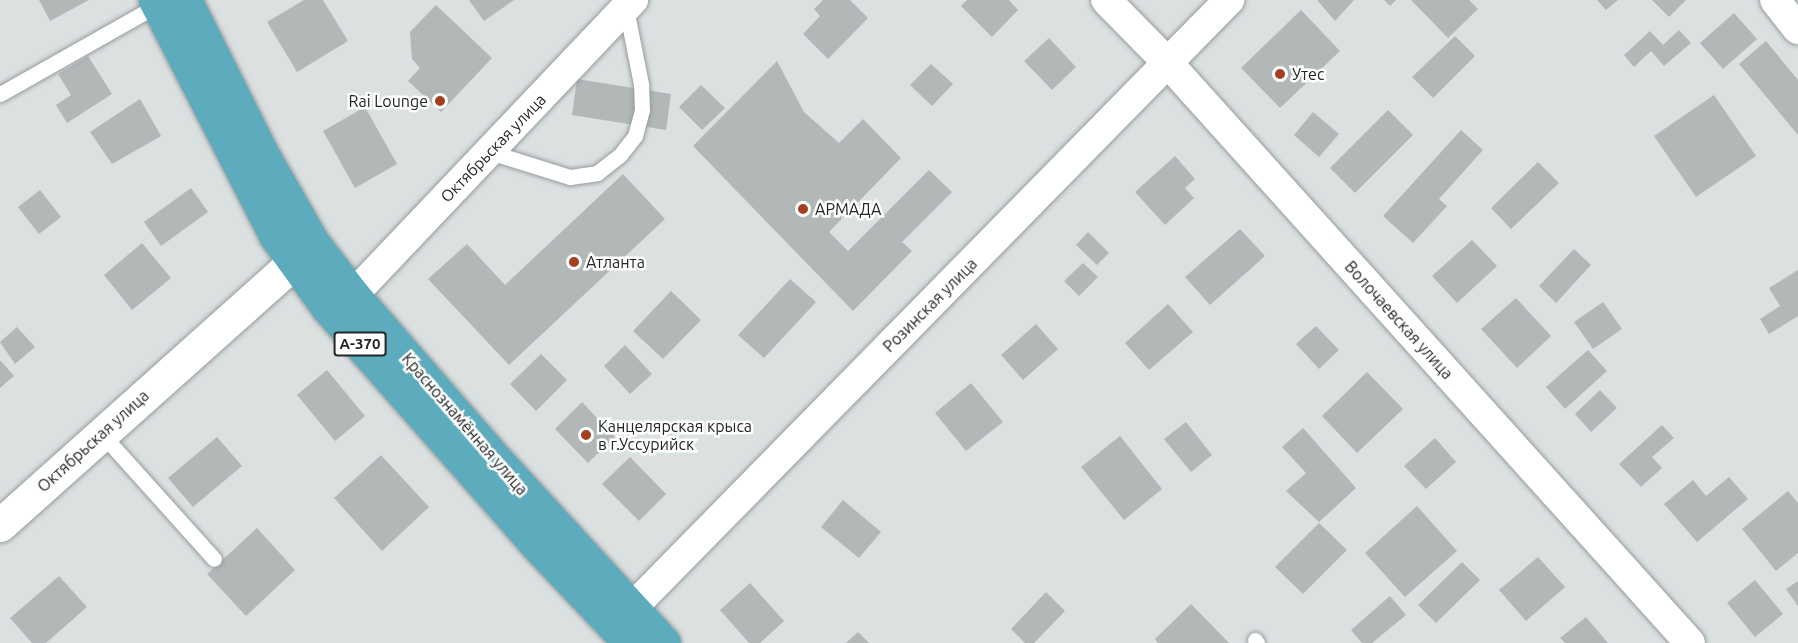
<!DOCTYPE html>
<meta charset="utf-8">
<style>
body{margin:0}
#map{position:relative;width:1798px;height:643px;overflow:hidden;background:#dbe0e1;font-family:Ubuntu,sans-serif}
div>[style]{position:absolute}
.building>*{inset:0;background:#b2b7b8}
.roads{filter:drop-shadow(0 0 2px #979c9d) drop-shadow(0 0 2px #979c9d)}
.service>*{height:15px;margin:-7.5px;padding:0 7.5px;transform-origin:7.5px;border-radius:7.5px;background:#fff}
.minor>*{height:30px;margin:-15px;padding:0 15px;transform-origin:15px;border-radius:15px;background:#fff}
.tertiary>*{height:33px;margin:-16.5px;padding:0 16.5px;transform-origin:16.5px;border-radius:16.5px;background:#fff}
.trunk>*{height:33px;margin:-16.5px;padding:0 16.5px;transform-origin:16.5px;border-radius:16.5px;background:#5cacbe}
.dots>*{width:16px;height:16px;translate:-50% -50%;box-sizing:border-box;border:3px solid #fff;border-radius:50%}
span{translate:-50% -50%;white-space:nowrap;text-align:center;line-height:1.15;-webkit-text-stroke:5px #fff;paint-order:stroke}
.shield-label span{padding:2px 4px;background:#fff;border:2px solid;border-radius:4px;-webkit-text-stroke-width:0}
.shield-label{font-size:15px;color:#242626;font-weight:700}
.poi-label{font-size:16px;color:#242626}
.left{translate:0 -50%;text-align:left}
.right{translate:-100% -50%;text-align:right}
.street-label{font-size:16px;color:#242626}
</style>
<div id="map">
<div class="building">
<div style="clip-path:polygon(39px 0,89px 0,50px 21px)"></div>
<div style="clip-path:polygon(304px 0,323px 0,348px 41px,297px 72px,267px 22px)"></div>
<div style="clip-path:polygon(469px 0,514px 0,484px 21px)"></div>
<div style="clip-path:polygon(823px 0,850px 0,868px 18px,828px 59px,803px 34px,820px 16px,814px 9px)"></div>
<div style="clip-path:polygon(967px 0,1009px 0,1018px 10px,992px 37px,961px 6px)"></div>
<div style="clip-path:polygon(1317px 0,1354px 0,1335px 21px)"></div>
<div style="clip-path:polygon(1384px 0,1396px 0,1390px 6px)"></div>
<div style="clip-path:polygon(1411px 0,1469px 0,1478px 9px,1448px 38px)"></div>
<div style="clip-path:polygon(1597px 0,1618px 0,1606px 10px)"></div>
<div style="clip-path:polygon(1652px 0,1686px 0,1669px 17px)"></div>
<div style="clip-path:polygon(436px 5px,492px 58px,441px 112px,408px 81px,420px 68px,412px 59px,410px 32px)"></div>
<div style="clip-path:polygon(1301px 10px,1340px 51px,1280px 108px,1241px 68px)"></div>
<div style="clip-path:polygon(1734px 13px,1757px 39px,1723px 69px,1700px 43px)"></div>
<div style="clip-path:polygon(1679px 30px,1691px 43px,1664px 66px,1651px 51px,1634px 67px,1624px 55px,1650px 31px,1663px 45px)"></div>
<div style="clip-path:polygon(1455px 36px,1475px 56px,1433px 98px,1412px 77px)"></div>
<div style="clip-path:polygon(1049px 38px,1076px 67px,1052px 90px,1024px 61px)"></div>
<div style="clip-path:polygon(1766px 41px,1798px 80px,1798px 135px,1739px 64px)"></div>
<div style="clip-path:polygon(88px 56px,112px 94px,67px 123px,56px 105px,71px 95px,58px 74px)"></div>
<div style="clip-path:polygon(777px 61px,804px 112px,839px 143px,863px 119px,901px 158px,829px 232px,848px 251px,929px 170px,952px 192px,902px 242px,912px 251px,853px 311px,693px 146px)"></div>
<div style="clip-path:polygon(931px 64px,953px 84px,932px 106px,910px 85px)"></div>
<div style="clip-path:polygon(577px 79px,671px 94px,666px 130px,572px 115px)"></div>
<div style="clip-path:polygon(701px 85px,725px 108px,702px 130px,679px 107px)"></div>
<div style="clip-path:polygon(1714px 95px,1756px 156px,1696px 197px,1654px 136px)"></div>
<div style="clip-path:polygon(140px 99px,161px 136px,112px 164px,90px 132px)"></div>
<div style="clip-path:polygon(365px 107px,397px 164px,355px 188px,323px 131px)"></div>
<div style="clip-path:polygon(1388px 110px,1413px 135px,1355px 193px,1330px 168px)"></div>
<div style="clip-path:polygon(1313px 112px,1339px 134px,1319px 157px,1294px 135px)"></div>
<div style="clip-path:polygon(1461px 130px,1483px 150px,1439px 199px,1447px 206px,1413px 243px,1383px 216px)"></div>
<div style="clip-path:polygon(1175px 156px,1195px 179px,1185px 188px,1194px 198px,1165px 225px,1135px 192px)"></div>
<div style="clip-path:polygon(1538px 162px,1559px 183px,1511px 229px,1491px 208px)"></div>
<div style="clip-path:polygon(623px 174px,665px 219px,509px 365px,428px 279px,467px 244px,505px 285px)"></div>
<div style="clip-path:polygon(191px 188px,208px 212px,161px 246px,144px 222px)"></div>
<div style="clip-path:polygon(40px 190px,61px 217px,39px 234px,18px 207px)"></div>
<div style="clip-path:polygon(1240px 229px,1265px 256px,1210px 305px,1185px 277px)"></div>
<div style="clip-path:polygon(1088px 232px,1109px 253px,1097px 265px,1076px 245px)"></div>
<div style="clip-path:polygon(1472px 240px,1497px 266px,1457px 303px,1432px 276px)"></div>
<div style="clip-path:polygon(142px 243px,171px 278px,132px 310px,104px 275px)"></div>
<div style="clip-path:polygon(1574px 249px,1591px 265px,1556px 303px,1539px 286px)"></div>
<div style="clip-path:polygon(1083px 263px,1098px 277px,1079px 296px,1064px 281px)"></div>
<div style="clip-path:polygon(1798px 270px,1798px 316px,1769px 334px,1760px 319px,1780px 306px,1769px 288px)"></div>
<div style="clip-path:polygon(790px 279px,816px 302px,764px 358px,738px 335px)"></div>
<div style="clip-path:polygon(671px 291px,701px 320px,663px 359px,633px 331px)"></div>
<div style="clip-path:polygon(1516px 298px,1551px 336px,1517px 368px,1481px 329px)"></div>
<div style="clip-path:polygon(1603px 302px,1622px 329px,1593px 349px,1574px 322px)"></div>
<div style="clip-path:polygon(1168px 304px,1193px 332px,1149px 370px,1125px 343px)"></div>
<div style="clip-path:polygon(1036px 324px,1058px 349px,1023px 380px,1001px 355px)"></div>
<div style="clip-path:polygon(1316px 326px,1339px 350px,1319px 369px,1296px 344px)"></div>
<div style="clip-path:polygon(17px 327px,35px 347px,15px 364px,0 342px)"></div>
<div style="clip-path:polygon(625px 345px,652px 374px,630px 394px,604px 366px)"></div>
<div style="clip-path:polygon(1588px 350px,1607px 371px,1565px 409px,1546px 387px)"></div>
<div style="clip-path:polygon(541px 354px,567px 380px,536px 411px,510px 384px)"></div>
<div style="clip-path:polygon(0 360px,14px 376px,0 388px)"></div>
<div style="clip-path:polygon(327px 370px,365px 416px,335px 441px,297px 395px)"></div>
<div style="clip-path:polygon(1367px 372px,1403px 409px,1357px 453px,1322px 416px)"></div>
<div style="clip-path:polygon(971px 383px,1003px 422px,966px 451px,935px 413px)"></div>
<div style="clip-path:polygon(1600px 390px,1617px 408px,1591px 432px,1575px 414px)"></div>
<div style="clip-path:polygon(582px 402px,615px 437px,588px 463px,555px 429px)"></div>
<div style="clip-path:polygon(1186px 422px,1212px 455px,1191px 472px,1164px 439px)"></div>
<div style="clip-path:polygon(1662px 425px,1674px 438px,1652px 457px,1662px 468px,1641px 487px,1619px 464px)"></div>
<div style="clip-path:polygon(1303px 428px,1356px 488px,1319px 522px,1286px 491px,1306px 473px,1282px 447px)"></div>
<div style="clip-path:polygon(1120px 436px,1162px 489px,1124px 520px,1081px 467px)"></div>
<div style="clip-path:polygon(217px 437px,242px 466px,193px 507px,168px 478px)"></div>
<div style="clip-path:polygon(1435px 438px,1456px 462px,1426px 489px,1404px 466px)"></div>
<div style="clip-path:polygon(381px 455px,429px 507px,382px 551px,334px 498px)"></div>
<div style="clip-path:polygon(630px 457px,666px 494px,639px 521px,602px 484px)"></div>
<div style="clip-path:polygon(1729px 477px,1748px 499px,1697px 542px,1664px 504px,1693px 480px,1706px 496px)"></div>
<div style="clip-path:polygon(1788px 491px,1798px 503px,1798px 553px,1776px 571px,1742px 529px)"></div>
<div style="clip-path:polygon(843px 500px,881px 532px,859px 558px,821px 527px)"></div>
<div style="clip-path:polygon(1417px 506px,1457px 551px,1405px 597px,1365px 553px)"></div>
<div style="clip-path:polygon(1319px 523px,1347px 550px,1303px 594px,1275px 567px)"></div>
<div style="clip-path:polygon(257px 528px,295px 570px,246px 616px,207px 574px)"></div>
<div style="clip-path:polygon(1538px 557px,1565px 587px,1526px 621px,1499px 590px)"></div>
<div style="clip-path:polygon(1462px 562px,1480px 580px,1436px 623px,1418px 605px)"></div>
<div style="clip-path:polygon(59px 576px,87px 607px,46px 643px,32px 643px,10px 618px)"></div>
<div style="clip-path:polygon(1755px 580px,1783px 614px,1755px 637px,1727px 603px)"></div>
<div style="clip-path:polygon(1798px 581px,1798px 606px,1786px 589px)"></div>
<div style="clip-path:polygon(750px 583px,784px 621px,760px 643px,749px 643px,720px 610px)"></div>
<div style="clip-path:polygon(1046px 592px,1065px 611px,1034px 643px,1025px 643px,1011px 629px)"></div>
<div style="clip-path:polygon(1390px 596px,1406px 615px,1372px 643px,1362px 643px,1351px 630px)"></div>
<div style="clip-path:polygon(1191px 604px,1229px 643px,1158px 643px,1155px 639px)"></div>
<div style="clip-path:polygon(1586px 617px,1608px 643px,1565px 643px,1560px 638px)"></div>
<div style="clip-path:polygon(858px 632px,869px 643px,846px 643px)"></div>
</div>
<div class="roads">
<div class="service">
<div style="left:0;top:94px;width:180px;rotate:-29.5deg"></div>
<div style="left:490px;top:152px;width:84px;rotate:17.4deg"></div>
<div style="left:570px;top:177px;width:27px;rotate:-8deg"></div>
<div style="left:597px;top:173px;width:29px;rotate:-38deg"></div>
<div style="left:620px;top:155px;width:24px;rotate:-52deg"></div>
<div style="left:635px;top:136px;width:27px;rotate:-75deg"></div>
<div style="left:642px;top:110px;width:26px;rotate:-92deg"></div>
<div style="left:641px;top:84px;width:77px;rotate:-101.2deg"></div>
<div style="left:101px;top:433px;width:169px;rotate:48.1deg"></div>
<div style="left:1255px;top:640px;width:4px;rotate:56deg"></div>
</div>
<div class="minor">
<div style="left:1106px;top:0;width:88px;rotate:45.5deg"></div>
<div style="left:1168px;top:63px;width:780px;rotate:48.01deg"></div>
<div style="left:1775px;top:0;width:37px;rotate:52deg"></div>
<div style="left:353px;top:295px;width:407px;rotate:-46.5deg"></div>
<div style="left:631px;top:609px;width:854px;rotate:-45.52deg"></div>
</div>
<div class="tertiary">
<div style="left:0;top:525px;width:394px;rotate:-41.8deg"></div>
</div>
<div class="trunk">
<div style="left:155px;top:0;width:264px;rotate:62.9deg"></div>
<div style="left:275px;top:235px;width:90px;rotate:54deg"></div>
<div style="left:328px;top:308px;width:315px;rotate:48.6deg"></div>
<div style="left:536px;top:544px;width:137px;rotate:46.5deg"></div>
<div style="left:185px;top:0;width:170px;rotate:63.4deg"></div>
<div style="left:261px;top:152px;width:105px;rotate:60.3deg"></div>
<div style="left:313px;top:243px;width:66px;rotate:52.4deg"></div>
<div style="left:353px;top:295px;width:206px;rotate:49.1deg"></div>
<div style="left:488px;top:451px;width:260px;rotate:47.5deg"></div>
</div>
</div>
<div class="dots">
<div style="left:1280px;top:74px;background:#a63e21"></div>
<div style="left:440px;top:101px;background:#a63e21"></div>
<div style="left:803px;top:209px;background:#a63e21"></div>
<div style="left:574px;top:262px;background:#a63e21"></div>
<div style="left:586px;top:435px;background:#a63e21"></div>
</div>
<div class="shield-label">
<span style="left:360px;top:344px">А-370</span>
</div>
<div class="poi-label">
<span class="left" style="left:1292px;top:74px">Утес</span>
<span class="right" style="left:428px;top:101px">Rai Lounge</span>
<span class="left" style="left:815px;top:209px">АРМАДА</span>
<span class="left" style="left:586px;top:262px">Атланта</span>
<span class="left" style="left:598px;top:435px">Канцелярская крыса<br>в г.Уссурийск</span>
</div>
<div class="street-label">
<span style="left:493px;top:148px;rotate:-46deg">Октябрьская улица</span>
<span style="left:930px;top:305px;rotate:-45deg">Розинская улица</span>
<span style="left:1399px;top:320px;rotate:48deg">Волочаевская улица</span>
<span style="left:465px;top:424px;rotate:49deg">Краснознамённая улица</span>
<span style="left:93px;top:441px;rotate:-42deg">Октябрьская улица</span>
</div>
</div>
